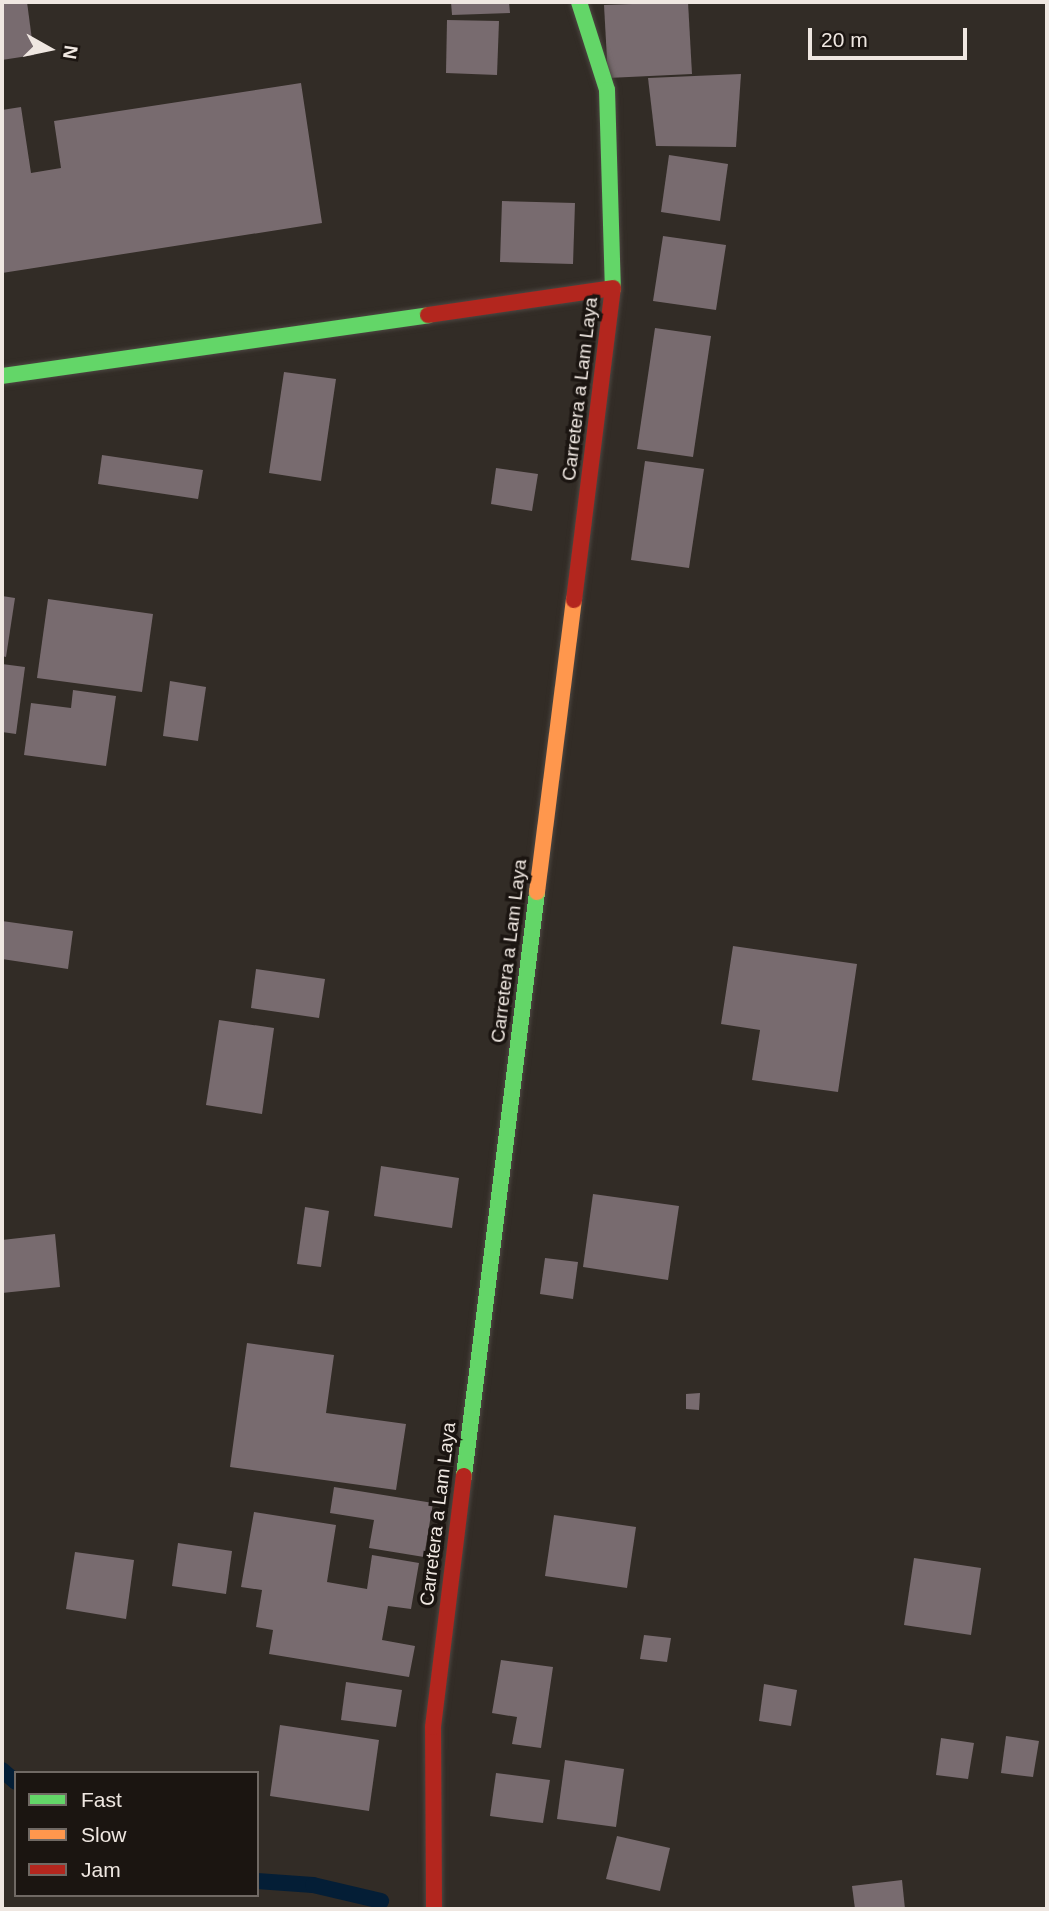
<!DOCTYPE html>
<style>
body{margin:0}
#map{position:relative;width:1049px;height:1911px;overflow:hidden;background:#322c26;font-family:Arial,sans-serif}
div>[style]{position:absolute}
.stream>*{height:16px;margin:-8px;padding:0 8px;transform-origin:8px;border-radius:8px;background:#041e36}
.building>*{inset:0;background:#786b6f}
.roads{filter:drop-shadow(0 0 2px #4d4742) drop-shadow(0 0 2px #4d4742)}
.fast>*{height:16px;margin:-8px;padding:0 8px;transform-origin:8px;border-radius:8px;background:#63d668}
.slow>*{height:16px;margin:-8px;padding:0 8px;transform-origin:8px;border-radius:8px;background:#ff974d}
.jam>*{height:16px;margin:-8px;padding:0 8px;transform-origin:8px;border-radius:8px;background:#b3261e}
span{translate:-50% -50%;white-space:nowrap;text-align:center;line-height:1.15;-webkit-text-stroke:7px #1b1511;paint-order:stroke}
.street-label{font-size:19px;color:#efe7e1}
.frame{position:absolute;inset:0;border:4px solid #efe7e1;pointer-events:none}
.legend{position:absolute;left:14px;top:1771px;width:245px;height:126px;box-sizing:border-box;background:#1b1511;border:2px solid #706964;margin:0;padding:9px 12px;list-style:none;font-size:21px;color:#efe7e1}
.legend li{display:flex;align-items:center;gap:14px;height:35px}
.legend b{width:35px;border:2px solid #706964}
.north{position:absolute;left:14px;top:14px;width:70px;height:70px;-webkit-text-stroke:5px #1b1511;paint-order:stroke;rotate:99deg;font-size:19px;font-weight:700;line-height:28px;text-align:center;color:#efe7e1}
.north::after{content:'';display:block;margin:auto;width:24px;height:32px;background:#efe7e1;clip-path:polygon(50% 0,100% 100%,50% 72%,0 100%)}
.scale{position:absolute;left:808px;top:28px;width:159px;height:32px;box-sizing:border-box;border:4px solid #efe7e1;border-top:0;padding-left:9px;font-size:21px;line-height:24px;white-space:nowrap;color:#efe7e1;-webkit-text-stroke:5px #1b1511;paint-order:stroke}
</style>
<div id="map">
<div class="stream">
<div style="left:2px;top:1770px;width:18px;rotate:41deg"></div>
<div style="left:257px;top:1881px;width:56px;rotate:4.1deg"></div>
<div style="left:313px;top:1885px;width:70px;rotate:13.2deg"></div>
</div>
<div class="building">
<div style="clip-path:polygon(2px 2px,27px 2px,34px 55px,2px 60px)"></div>
<div style="clip-path:polygon(451px 2px,509px 2px,510px 13px,452px 15px)"></div>
<div style="clip-path:polygon(688px 2px,692px 74px,608px 78px,604px 5px)"></div>
<div style="clip-path:polygon(447px 20px,499px 21px,497px 75px,446px 73px)"></div>
<div style="clip-path:polygon(741px 74px,736px 147px,656px 146px,648px 78px)"></div>
<div style="clip-path:polygon(301px 83px,322px 223px,2px 273px,2px 110px,21px 107px,31px 173px,61px 168px,54px 121px)"></div>
<div style="clip-path:polygon(669px 155px,728px 164px,720px 221px,661px 212px)"></div>
<div style="clip-path:polygon(502px 201px,575px 203px,573px 264px,500px 262px)"></div>
<div style="clip-path:polygon(663px 236px,726px 245px,716px 310px,653px 301px)"></div>
<div style="clip-path:polygon(655px 328px,711px 336px,693px 457px,637px 449px)"></div>
<div style="clip-path:polygon(284px 372px,336px 379px,321px 481px,269px 473px)"></div>
<div style="clip-path:polygon(102px 455px,203px 470px,198px 499px,98px 484px)"></div>
<div style="clip-path:polygon(645px 461px,704px 469px,689px 568px,631px 560px)"></div>
<div style="clip-path:polygon(496px 468px,538px 474px,532px 511px,491px 504px)"></div>
<div style="clip-path:polygon(2px 596px,15px 598px,6px 657px,2px 656px)"></div>
<div style="clip-path:polygon(48px 599px,153px 614px,142px 692px,37px 678px)"></div>
<div style="clip-path:polygon(2px 664px,25px 667px,16px 734px,2px 732px)"></div>
<div style="clip-path:polygon(170px 681px,206px 687px,198px 741px,163px 736px)"></div>
<div style="clip-path:polygon(73px 690px,116px 696px,106px 766px,24px 755px,31px 703px,71px 708px)"></div>
<div style="clip-path:polygon(2px 921px,73px 931px,68px 969px,2px 959px)"></div>
<div style="clip-path:polygon(733px 946px,857px 964px,838px 1092px,752px 1080px,760px 1030px,721px 1024px)"></div>
<div style="clip-path:polygon(256px 969px,325px 979px,319px 1018px,251px 1008px)"></div>
<div style="clip-path:polygon(219px 1020px,274px 1028px,262px 1114px,206px 1105px)"></div>
<div style="clip-path:polygon(381px 1166px,459px 1178px,452px 1228px,374px 1216px)"></div>
<div style="clip-path:polygon(593px 1194px,679px 1206px,668px 1280px,583px 1267px)"></div>
<div style="clip-path:polygon(305px 1207px,329px 1211px,321px 1267px,297px 1264px)"></div>
<div style="clip-path:polygon(55px 1234px,60px 1287px,2px 1293px,2px 1240px)"></div>
<div style="clip-path:polygon(545px 1258px,578px 1262px,573px 1299px,540px 1294px)"></div>
<div style="clip-path:polygon(247px 1343px,334px 1355px,326px 1413px,406px 1424px,396px 1490px,230px 1467px)"></div>
<div style="clip-path:polygon(700px 1393px,699px 1410px,686px 1409px,686px 1394px)"></div>
<div style="clip-path:polygon(334px 1487px,433px 1503px,424px 1557px,369px 1548px,374px 1520px,330px 1513px)"></div>
<div style="clip-path:polygon(254px 1512px,336px 1525px,327px 1582px,367px 1589px,372px 1555px,419px 1563px,411px 1609px,388px 1606px,382px 1640px,415px 1646px,409px 1677px,269px 1654px,273px 1630px,256px 1627px,262px 1590px,241px 1587px)"></div>
<div style="clip-path:polygon(554px 1515px,636px 1527px,627px 1588px,545px 1576px)"></div>
<div style="clip-path:polygon(178px 1543px,232px 1551px,226px 1594px,172px 1586px)"></div>
<div style="clip-path:polygon(75px 1552px,134px 1560px,126px 1619px,66px 1609px)"></div>
<div style="clip-path:polygon(914px 1558px,981px 1568px,971px 1635px,904px 1625px)"></div>
<div style="clip-path:polygon(644px 1635px,671px 1638px,667px 1662px,640px 1659px)"></div>
<div style="clip-path:polygon(501px 1660px,553px 1667px,541px 1748px,512px 1744px,517px 1717px,492px 1713px)"></div>
<div style="clip-path:polygon(346px 1682px,402px 1690px,396px 1727px,341px 1720px)"></div>
<div style="clip-path:polygon(764px 1684px,797px 1690px,791px 1726px,759px 1721px)"></div>
<div style="clip-path:polygon(280px 1725px,379px 1740px,369px 1811px,270px 1796px)"></div>
<div style="clip-path:polygon(1006px 1736px,1039px 1741px,1033px 1777px,1001px 1773px)"></div>
<div style="clip-path:polygon(941px 1738px,974px 1743px,968px 1779px,936px 1775px)"></div>
<div style="clip-path:polygon(565px 1760px,624px 1769px,616px 1827px,557px 1819px)"></div>
<div style="clip-path:polygon(496px 1773px,550px 1780px,543px 1823px,490px 1816px)"></div>
<div style="clip-path:polygon(617px 1836px,670px 1848px,660px 1891px,606px 1879px)"></div>
<div style="clip-path:polygon(902px 1880px,905px 1909px,855px 1909px,852px 1886px)"></div>
</div>
<div class="roads">
<div class="fast">
<div style="left:579px;top:2px;width:92px;rotate:72.3deg"></div>
<div style="left:607px;top:90px;width:199px;rotate:88.3deg"></div>
<div style="left:2px;top:376px;width:430px;rotate:-8.1deg"></div>
<div style="left:464px;top:1476px;width:589px;rotate:-82.87deg"></div>
</div>
<div class="slow">
<div style="left:537px;top:892px;width:294px;rotate:-82.8deg"></div>
</div>
<div class="jam">
<div style="left:428px;top:315px;width:187px;rotate:-8.3deg"></div>
<div style="left:574px;top:600px;width:313px;rotate:-82.9deg"></div>
<div style="left:434px;top:1909px;width:182px;rotate:-90.3deg"></div>
<div style="left:433px;top:1727px;width:253px;rotate:-83deg"></div>
</div>
</div>
<div class="street-label">
<span style="left:580px;top:389px;rotate:-83deg">Carretera a Lam Laya</span>
<span style="left:509px;top:951px;rotate:-83deg">Carretera a Lam Laya</span>
<span style="left:438px;top:1514px;rotate:-83deg">Carretera a Lam Laya</span>
</div>
<div class="frame"></div>
<ul class="legend">
<li><b style="height:9px;background:#63d668"></b>Fast</li>
<li><b style="height:9px;background:#ff974d"></b>Slow</li>
<li><b style="height:9px;background:#b3261e"></b>Jam</li>
</ul>
<div class="north">N</div>
<div class="scale">20 m</div>
</div>
